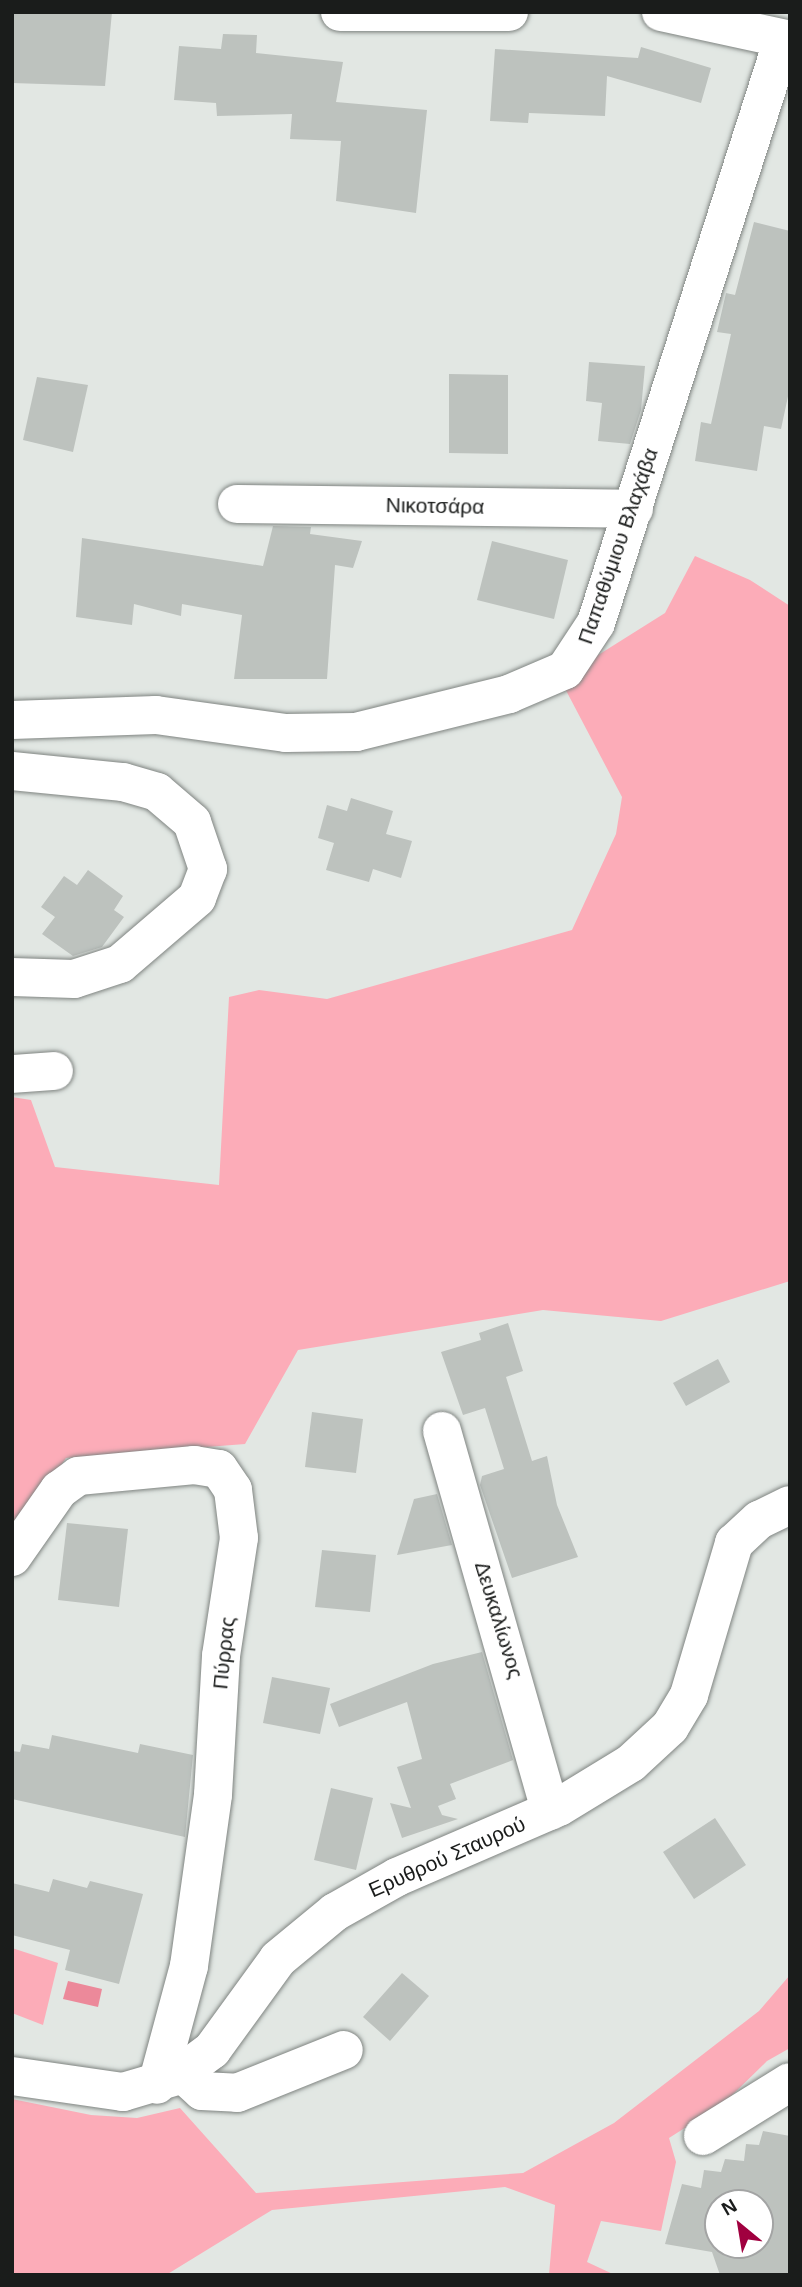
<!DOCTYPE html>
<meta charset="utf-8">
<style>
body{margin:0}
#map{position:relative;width:802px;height:2287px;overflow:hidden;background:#e2e7e3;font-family:Helvetica,sans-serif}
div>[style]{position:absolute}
.green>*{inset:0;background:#fcacb8}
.water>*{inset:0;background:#ec899a}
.building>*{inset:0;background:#bdc2be}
.roads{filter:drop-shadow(0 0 2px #7f8481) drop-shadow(0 0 2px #7f8481)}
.minor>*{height:38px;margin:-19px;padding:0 19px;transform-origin:19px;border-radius:19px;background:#fff}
span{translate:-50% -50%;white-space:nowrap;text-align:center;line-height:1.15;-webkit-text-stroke:5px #fff;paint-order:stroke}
.street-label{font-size:21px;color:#1a1c1b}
.frame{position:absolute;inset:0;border:14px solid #1a1c1b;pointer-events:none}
.north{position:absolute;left:704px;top:2189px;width:70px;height:70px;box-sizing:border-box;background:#fff;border:2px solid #a3a4a4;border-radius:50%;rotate:330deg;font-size:19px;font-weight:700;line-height:28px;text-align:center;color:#1a1c1b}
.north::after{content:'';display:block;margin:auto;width:24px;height:32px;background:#a0003f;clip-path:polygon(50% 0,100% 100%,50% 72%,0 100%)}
</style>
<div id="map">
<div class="green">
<div style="clip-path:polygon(695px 556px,750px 580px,790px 606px,790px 1281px,661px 1321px,543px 1310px,298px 1350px,245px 1444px,66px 1458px,12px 1537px,12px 1097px,31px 1100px,55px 1167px,219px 1185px,229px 997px,259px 990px,327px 999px,572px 930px,616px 834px,622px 797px,560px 679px,665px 613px)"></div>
<div style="clip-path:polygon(12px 1948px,58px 1963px,43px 2025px,12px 2013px)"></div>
<div style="clip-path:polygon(790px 1975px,790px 2048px,767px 2061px,724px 2103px,669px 2138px,676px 2162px,661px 2231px,601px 2221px,587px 2262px,615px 2275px,549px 2275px,555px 2205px,505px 2187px,272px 2210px,166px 2275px,12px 2275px,12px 2099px,91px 2115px,137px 2118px,180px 2108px,256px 2193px,523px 2173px,614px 2123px,759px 2011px)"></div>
</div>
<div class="water">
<div style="clip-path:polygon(68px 1981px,102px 1989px,98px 2007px,63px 1999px)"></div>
</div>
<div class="building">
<div style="clip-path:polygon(12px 12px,112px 12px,105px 86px,12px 83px)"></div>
<div style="clip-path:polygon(223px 34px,257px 35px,256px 53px,343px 62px,336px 102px,427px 110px,416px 213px,336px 201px,341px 141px,290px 139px,292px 114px,217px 116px,216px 103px,174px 100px,179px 46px,221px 49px)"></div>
<div style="clip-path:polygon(641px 47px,711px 68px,701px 103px,607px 76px,605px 116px,529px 113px,528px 123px,490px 121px,495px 49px,638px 58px)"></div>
<div style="clip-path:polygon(754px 222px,790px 231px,790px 387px,781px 429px,764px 426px,757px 471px,695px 461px,701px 422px,711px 424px,731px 334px,717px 332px,726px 293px,735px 295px)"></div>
<div style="clip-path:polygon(589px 362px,645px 366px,641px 410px,630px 444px,598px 441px,602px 403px,586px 401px)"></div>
<div style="clip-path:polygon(449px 374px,508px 375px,508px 454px,449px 453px)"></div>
<div style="clip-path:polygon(37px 377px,88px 385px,73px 452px,23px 440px)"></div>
<div style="clip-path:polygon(273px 526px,311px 527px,310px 534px,362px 541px,353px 568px,335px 565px,327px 679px,234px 679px,242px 615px,182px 604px,181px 616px,134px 604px,132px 625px,76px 617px,82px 538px,263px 566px)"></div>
<div style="clip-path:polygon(492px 541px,568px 560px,554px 619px,477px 600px)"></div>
<div style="clip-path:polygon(351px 798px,393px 811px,386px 834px,412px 841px,401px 878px,373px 869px,369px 882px,326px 870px,334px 843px,318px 838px,327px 805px,347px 811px)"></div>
<div style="clip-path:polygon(88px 870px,123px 896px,114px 910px,124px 917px,102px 947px,73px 956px,42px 934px,55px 917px,41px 907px,64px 876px,77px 885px)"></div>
<div style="clip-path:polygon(508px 1323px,523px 1371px,506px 1377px,532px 1461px,547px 1456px,557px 1505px,578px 1557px,512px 1578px,480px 1485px,482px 1476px,504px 1469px,485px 1408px,463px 1415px,441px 1352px,481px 1340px,479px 1333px)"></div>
<div style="clip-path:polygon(718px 1359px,730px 1382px,686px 1406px,673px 1383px)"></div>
<div style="clip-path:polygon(312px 1412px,363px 1419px,356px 1473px,305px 1467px)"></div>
<div style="clip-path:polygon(437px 1494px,452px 1545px,397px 1555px,414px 1499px)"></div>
<div style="clip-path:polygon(67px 1523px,128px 1529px,119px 1607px,58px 1600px)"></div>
<div style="clip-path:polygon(322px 1550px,376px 1555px,370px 1612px,315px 1607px)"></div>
<div style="clip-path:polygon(482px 1652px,513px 1760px,450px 1784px,456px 1799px,438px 1806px,442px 1815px,458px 1819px,402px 1838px,390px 1803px,411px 1808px,397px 1767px,422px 1759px,407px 1702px,339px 1727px,330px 1704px,433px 1664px)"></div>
<div style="clip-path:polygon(272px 1677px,330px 1688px,320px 1734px,263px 1723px)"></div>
<div style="clip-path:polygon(52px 1735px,138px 1753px,140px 1744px,193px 1755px,185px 1837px,12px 1799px,12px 1751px,20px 1752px,22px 1744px,49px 1749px)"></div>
<div style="clip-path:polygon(331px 1788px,373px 1798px,356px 1870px,314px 1860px)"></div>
<div style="clip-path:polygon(715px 1818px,746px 1865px,694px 1899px,663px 1852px)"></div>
<div style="clip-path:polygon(53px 1879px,87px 1888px,90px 1881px,143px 1894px,119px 1984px,65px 1970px,70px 1950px,12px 1935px,12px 1883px,49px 1892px)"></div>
<div style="clip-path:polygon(402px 1973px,429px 1996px,390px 2041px,363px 2017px)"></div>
<div style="clip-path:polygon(evenodd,763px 2131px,790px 2136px,790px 2275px,720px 2275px,712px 2252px,665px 2244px,682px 2184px,701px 2188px,704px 2170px,721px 2172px,725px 2159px,744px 2161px,746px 2144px,759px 2145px,763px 2131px,718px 2203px,760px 2203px,760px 2245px,718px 2245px,718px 2203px)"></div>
</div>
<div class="roads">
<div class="minor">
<div style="left:340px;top:12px;width:169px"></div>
<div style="left:661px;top:12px;width:132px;rotate:12.2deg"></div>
<div style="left:237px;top:504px;width:397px;rotate:0.7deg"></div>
<div style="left:12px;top:720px;width:144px;rotate:-2deg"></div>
<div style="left:156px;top:715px;width:131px;rotate:7.9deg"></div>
<div style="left:286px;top:733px;width:70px;rotate:-0.8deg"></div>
<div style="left:356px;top:732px;width:158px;rotate:-13.9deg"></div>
<div style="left:509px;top:694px;width:61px;rotate:-23.2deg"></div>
<div style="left:565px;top:670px;width:56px;rotate:-56.6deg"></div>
<div style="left:596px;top:623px;width:613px;rotate:-72.24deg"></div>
<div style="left:12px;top:771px;width:112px;rotate:5.7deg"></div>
<div style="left:123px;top:782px;width:35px;rotate:16deg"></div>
<div style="left:157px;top:792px;width:46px;rotate:40.6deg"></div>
<div style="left:192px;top:822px;width:50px;rotate:71.2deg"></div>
<div style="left:208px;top:869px;width:31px;rotate:111deg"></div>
<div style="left:197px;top:898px;width:101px;rotate:139.4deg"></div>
<div style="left:120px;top:964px;width:48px;rotate:161.9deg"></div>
<div style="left:74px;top:979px;width:62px;rotate:-178.2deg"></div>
<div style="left:12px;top:1074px;width:42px;rotate:-4.1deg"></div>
<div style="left:442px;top:1431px;width:395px;rotate:74.1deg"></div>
<div style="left:12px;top:1557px;width:82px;rotate:-55deg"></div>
<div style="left:59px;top:1490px;width:24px;rotate:-36deg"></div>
<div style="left:78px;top:1476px;width:117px;rotate:-5.4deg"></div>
<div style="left:194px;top:1465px;width:25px;rotate:9deg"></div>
<div style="left:219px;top:1469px;width:25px;rotate:56deg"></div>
<div style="left:233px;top:1490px;width:48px;rotate:82.9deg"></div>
<div style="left:239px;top:1538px;width:119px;rotate:98.7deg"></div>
<div style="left:221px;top:1656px;width:139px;rotate:93.3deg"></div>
<div style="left:213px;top:1795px;width:173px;rotate:98deg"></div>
<div style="left:189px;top:1966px;width:123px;rotate:105.1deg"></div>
<div style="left:182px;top:2073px;width:27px;rotate:42deg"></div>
<div style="left:202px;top:2091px;width:35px;rotate:3deg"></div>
<div style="left:237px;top:2093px;width:115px;rotate:-21.9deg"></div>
<div style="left:12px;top:2076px;width:112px;rotate:8.2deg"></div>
<div style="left:123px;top:2092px;width:56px;rotate:-16.5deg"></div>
<div style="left:177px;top:2076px;width:44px;rotate:-36.6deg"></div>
<div style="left:212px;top:2050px;width:112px;rotate:-54deg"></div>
<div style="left:278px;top:1959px;width:74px;rotate:-39.5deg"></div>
<div style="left:335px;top:1912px;width:71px;rotate:-29.4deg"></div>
<div style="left:397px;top:1877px;width:176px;rotate:-23.4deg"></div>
<div style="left:559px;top:1807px;width:84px;rotate:-31.4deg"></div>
<div style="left:631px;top:1763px;width:53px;rotate:-42.7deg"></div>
<div style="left:670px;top:1727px;width:37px;rotate:-59deg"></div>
<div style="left:689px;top:1695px;width:159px;rotate:-73.5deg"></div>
<div style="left:734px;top:1543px;width:34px;rotate:-43deg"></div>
<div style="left:759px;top:1520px;width:34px;rotate:-26deg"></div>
<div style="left:703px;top:2136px;width:102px;rotate:-31.8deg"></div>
</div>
</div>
<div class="street-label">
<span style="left:435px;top:506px;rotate:1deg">Νικοτσάρα</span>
<span style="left:618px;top:546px;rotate:-71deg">Παπαθύμιου Βλαχάβα</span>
<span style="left:499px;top:1620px;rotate:73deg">Δευκαλίωνος</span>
<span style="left:224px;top:1653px;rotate:-84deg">Πύρρας</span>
<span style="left:447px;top:1857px;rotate:-24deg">Ερυθρού Σταυρού</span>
</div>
<div class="frame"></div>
<div class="north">N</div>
</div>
